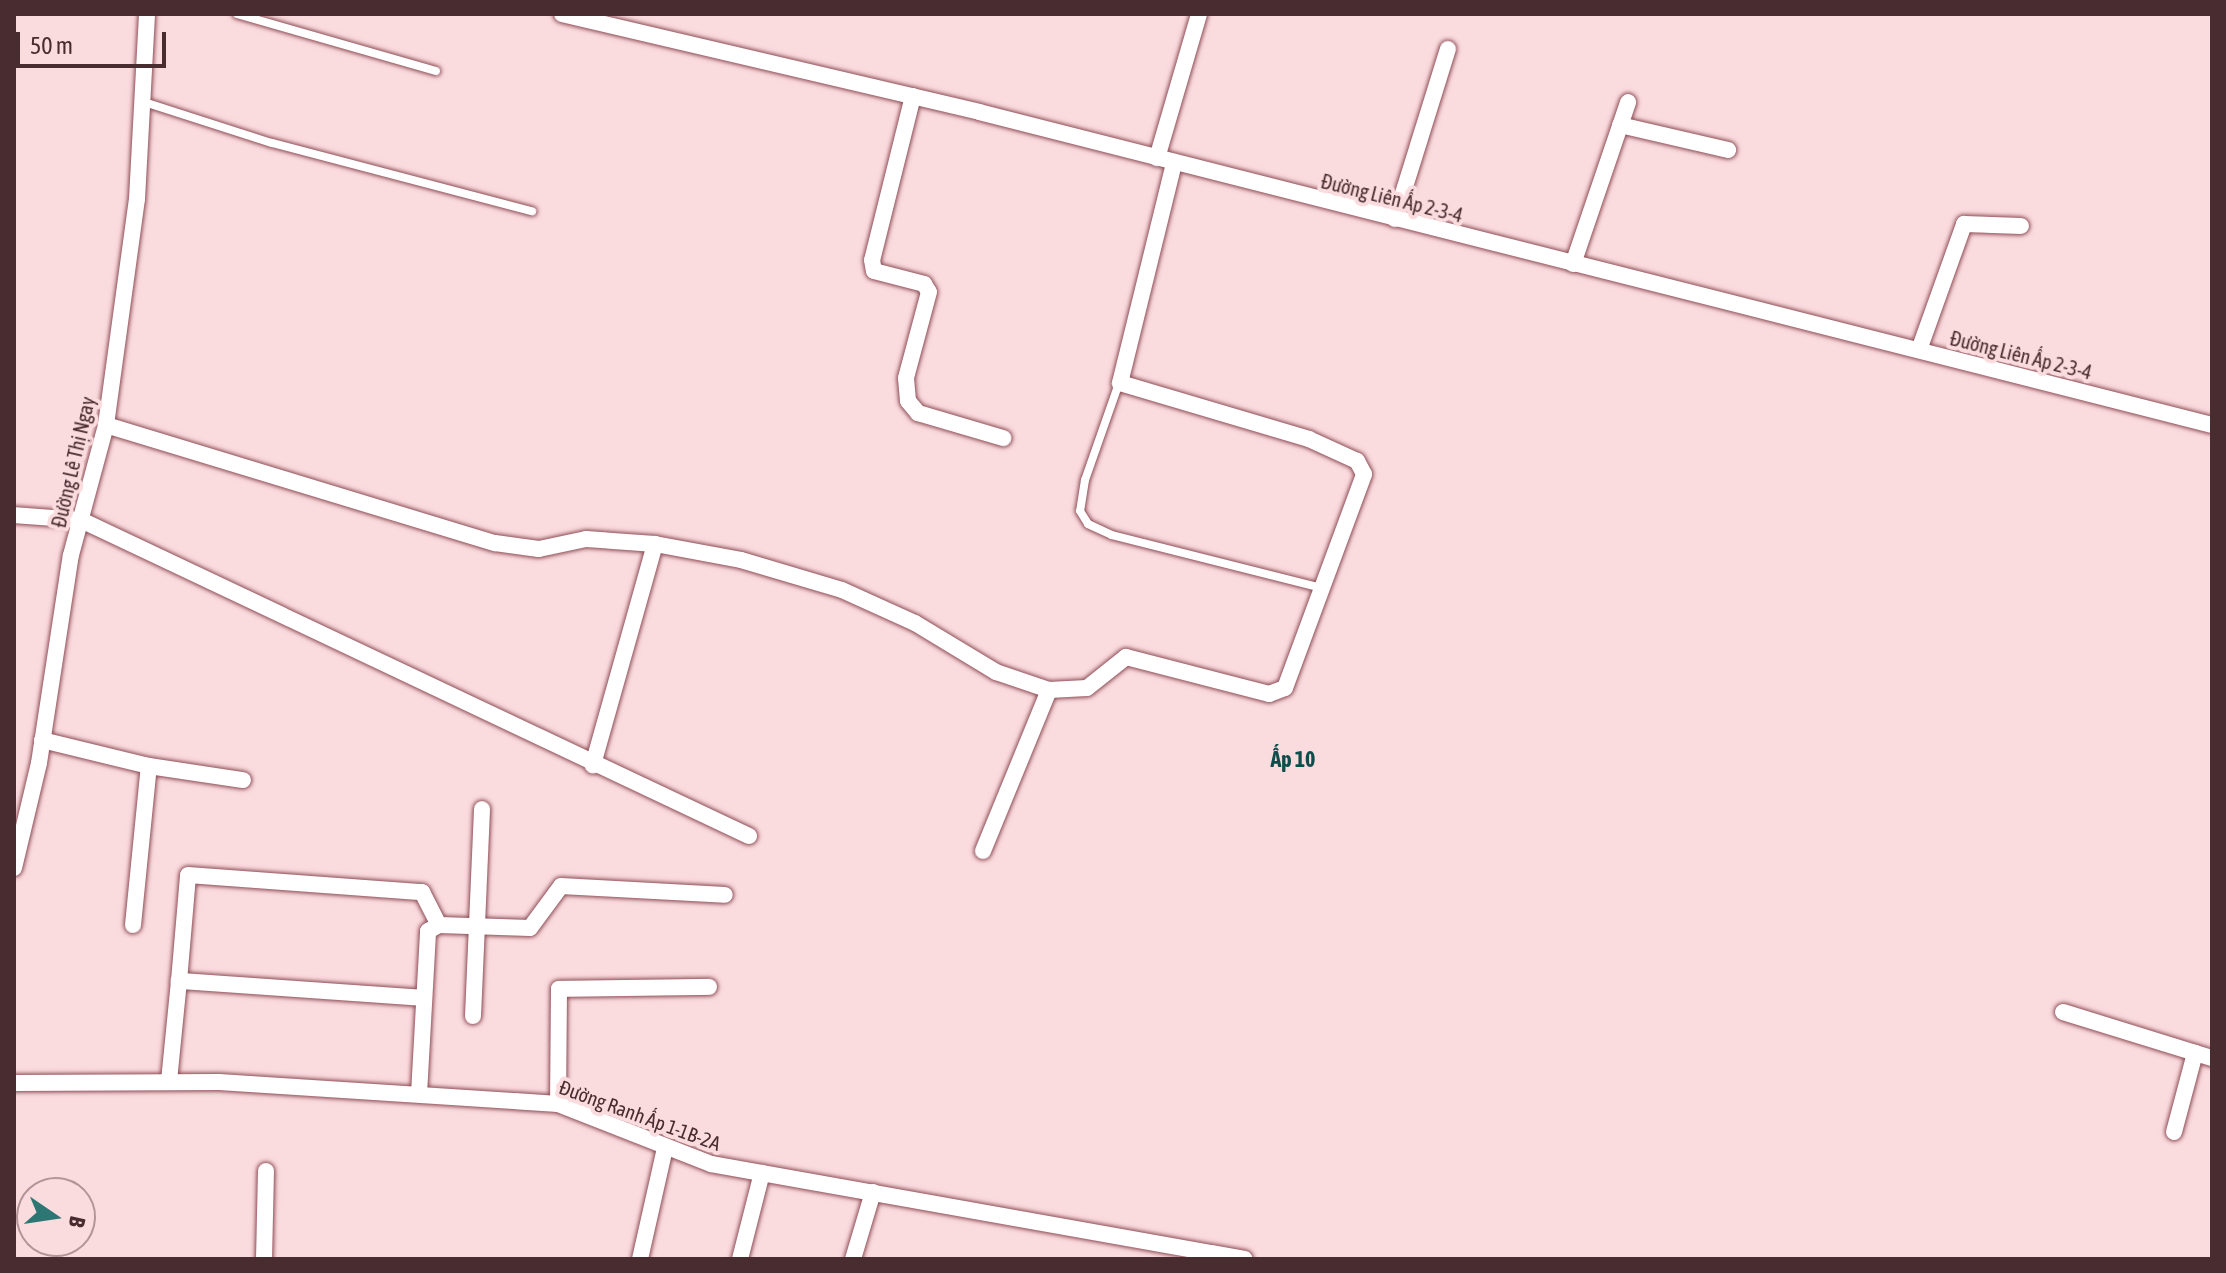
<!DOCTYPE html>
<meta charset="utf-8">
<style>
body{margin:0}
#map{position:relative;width:2226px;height:1273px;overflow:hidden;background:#fadbde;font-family:"Asap Condensed",sans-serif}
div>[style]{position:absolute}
.roads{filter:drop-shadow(0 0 2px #8e4d56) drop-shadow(0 0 2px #8e4d56)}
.lane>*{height:8px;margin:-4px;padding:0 4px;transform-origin:4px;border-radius:4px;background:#fff}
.street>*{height:16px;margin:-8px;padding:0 8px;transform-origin:8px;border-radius:8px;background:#fff}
span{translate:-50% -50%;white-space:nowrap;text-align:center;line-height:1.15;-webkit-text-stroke:8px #fadbde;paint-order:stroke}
.street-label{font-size:20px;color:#492c30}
.neighbourhood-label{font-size:22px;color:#0f4d4b;font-weight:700}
.frame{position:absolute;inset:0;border:16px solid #492c30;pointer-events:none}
.north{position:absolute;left:16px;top:1177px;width:80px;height:80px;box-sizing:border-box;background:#fadbde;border:2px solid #b39598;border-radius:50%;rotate:103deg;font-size:22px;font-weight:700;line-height:32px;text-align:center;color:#492c30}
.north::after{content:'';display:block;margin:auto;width:28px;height:36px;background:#2d7673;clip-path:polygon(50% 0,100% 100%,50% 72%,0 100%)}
.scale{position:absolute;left:16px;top:32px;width:150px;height:36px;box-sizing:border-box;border:4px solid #492c30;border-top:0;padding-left:10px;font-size:24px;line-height:28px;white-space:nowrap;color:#492c30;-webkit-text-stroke:6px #fadbde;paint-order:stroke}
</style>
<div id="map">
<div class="roads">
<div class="lane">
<div style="left:237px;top:14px;width:207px;rotate:16deg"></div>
<div style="left:144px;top:102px;width:134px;rotate:17.8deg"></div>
<div style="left:272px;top:143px;width:269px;rotate:14.7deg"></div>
<div style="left:1119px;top:383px;width:103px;rotate:109.3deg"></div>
<div style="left:1085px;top:480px;width:31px;rotate:99deg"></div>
<div style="left:1080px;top:511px;width:15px;rotate:58deg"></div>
<div style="left:1088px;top:524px;width:26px;rotate:25deg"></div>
<div style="left:1112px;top:535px;width:216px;rotate:14.2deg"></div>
</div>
<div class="street">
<div style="left:562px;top:14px;width:428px;rotate:13.2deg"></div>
<div style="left:979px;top:112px;width:1272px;rotate:14.24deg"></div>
<div style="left:913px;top:96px;width:169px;rotate:104deg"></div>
<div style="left:872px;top:260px;width:11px;rotate:80deg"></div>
<div style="left:874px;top:271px;width:52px;rotate:14.6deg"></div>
<div style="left:924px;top:284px;width:9px;rotate:58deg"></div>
<div style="left:929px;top:292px;width:89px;rotate:105deg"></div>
<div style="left:906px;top:378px;width:23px;rotate:85deg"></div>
<div style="left:908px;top:401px;width:16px;rotate:50deg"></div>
<div style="left:918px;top:413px;width:89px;rotate:16.4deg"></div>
<div style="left:1620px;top:125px;width:111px;rotate:13deg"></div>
<div style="left:1157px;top:158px;width:150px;rotate:-73.7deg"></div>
<div style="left:1395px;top:219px;width:178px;rotate:-72.7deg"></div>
<div style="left:1573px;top:264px;width:171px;rotate:-71.2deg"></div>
<div style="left:1919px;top:350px;width:134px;rotate:-70.3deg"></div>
<div style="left:1964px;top:224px;width:57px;rotate:2deg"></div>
<div style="left:106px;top:425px;width:407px;rotate:16.9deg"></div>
<div style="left:495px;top:543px;width:44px;rotate:7.8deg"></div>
<div style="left:539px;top:549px;width:48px;rotate:-12deg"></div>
<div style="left:586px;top:539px;width:69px;rotate:4.1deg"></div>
<div style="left:655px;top:544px;width:230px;rotate:105.7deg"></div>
<div style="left:14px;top:515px;width:67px;rotate:4.3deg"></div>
<div style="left:81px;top:520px;width:739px;rotate:25.32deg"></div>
<div style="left:655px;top:544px;width:87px;rotate:10.5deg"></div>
<div style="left:741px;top:560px;width:105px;rotate:16.5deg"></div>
<div style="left:842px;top:590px;width:80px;rotate:24.3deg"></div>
<div style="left:915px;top:623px;width:95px;rotate:31.2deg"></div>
<div style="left:996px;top:672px;width:56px;rotate:18.8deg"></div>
<div style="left:1049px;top:690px;width:38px;rotate:-3deg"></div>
<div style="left:1087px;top:688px;width:50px;rotate:-38.5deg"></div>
<div style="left:1126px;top:657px;width:148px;rotate:14.5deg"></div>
<div style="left:1269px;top:694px;width:17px;rotate:-21deg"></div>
<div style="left:1285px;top:688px;width:228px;rotate:-69.7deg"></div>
<div style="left:1364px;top:474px;width:15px;rotate:-118deg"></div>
<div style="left:1357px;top:461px;width:53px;rotate:-155.4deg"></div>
<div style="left:1309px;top:439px;width:197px;rotate:-163.5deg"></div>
<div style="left:1120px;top:383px;width:227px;rotate:-76.2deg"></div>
<div style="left:42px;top:740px;width:110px;rotate:13.7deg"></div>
<div style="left:149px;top:766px;width:95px;rotate:8.5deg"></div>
<div style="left:983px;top:851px;width:174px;rotate:-67.7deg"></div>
<div style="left:14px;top:868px;width:108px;rotate:-76.6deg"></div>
<div style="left:39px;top:763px;width:210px;rotate:-81.3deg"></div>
<div style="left:71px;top:555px;width:135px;rotate:-74.9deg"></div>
<div style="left:106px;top:425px;width:228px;rotate:-82.2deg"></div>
<div style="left:137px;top:199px;width:185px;rotate:-86.9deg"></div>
<div style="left:133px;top:925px;width:160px;rotate:-84.3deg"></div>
<div style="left:424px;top:998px;width:246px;rotate:-176deg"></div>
<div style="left:179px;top:981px;width:106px;rotate:-85.1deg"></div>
<div style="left:188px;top:875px;width:235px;rotate:4.2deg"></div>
<div style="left:422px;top:892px;width:37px;rotate:63deg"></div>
<div style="left:2063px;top:1012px;width:156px;rotate:17.2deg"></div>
<div style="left:473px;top:1016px;width:207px;rotate:-87.5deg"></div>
<div style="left:169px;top:1081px;width:100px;rotate:-84.3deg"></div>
<div style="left:14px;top:1083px;width:205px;rotate:-0.3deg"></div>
<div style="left:219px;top:1082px;width:340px;rotate:3.7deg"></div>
<div style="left:558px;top:1104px;width:164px;rotate:21.4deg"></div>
<div style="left:711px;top:1164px;width:542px;rotate:10.09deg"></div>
<div style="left:419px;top:1094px;width:163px;rotate:-86.8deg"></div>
<div style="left:428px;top:931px;width:13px;rotate:-29deg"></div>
<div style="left:439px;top:925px;width:91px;rotate:1.9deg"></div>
<div style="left:530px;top:928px;width:52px;rotate:-53.6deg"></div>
<div style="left:561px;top:886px;width:164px;rotate:3.1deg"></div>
<div style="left:558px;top:1104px;width:115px;rotate:-89.5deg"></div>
<div style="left:559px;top:989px;width:150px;rotate:-0.8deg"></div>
<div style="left:2174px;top:1132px;width:82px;rotate:-75.1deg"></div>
<div style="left:264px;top:1259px;width:88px;rotate:-88.7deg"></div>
<div style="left:640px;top:1259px;width:114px;rotate:-77.3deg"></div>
<div style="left:740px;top:1259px;width:89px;rotate:-75.7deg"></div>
<div style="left:853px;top:1259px;width:70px;rotate:-73.4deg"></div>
</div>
</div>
<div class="street-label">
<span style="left:1392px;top:198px;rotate:14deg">Đường Liên Ấp 2-3-4</span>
<span style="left:2021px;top:355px;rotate:14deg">Đường Liên Ấp 2-3-4</span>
<span style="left:73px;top:462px;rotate:-77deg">Đường Lê Thị Ngay</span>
<span style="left:640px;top:1115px;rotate:20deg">Đường Ranh Ấp 1-1B-2A</span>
</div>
<div class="neighbourhood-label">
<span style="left:1293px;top:760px">Ấp 10</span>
</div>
<div class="frame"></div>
<div class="north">B</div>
<div class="scale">50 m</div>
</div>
